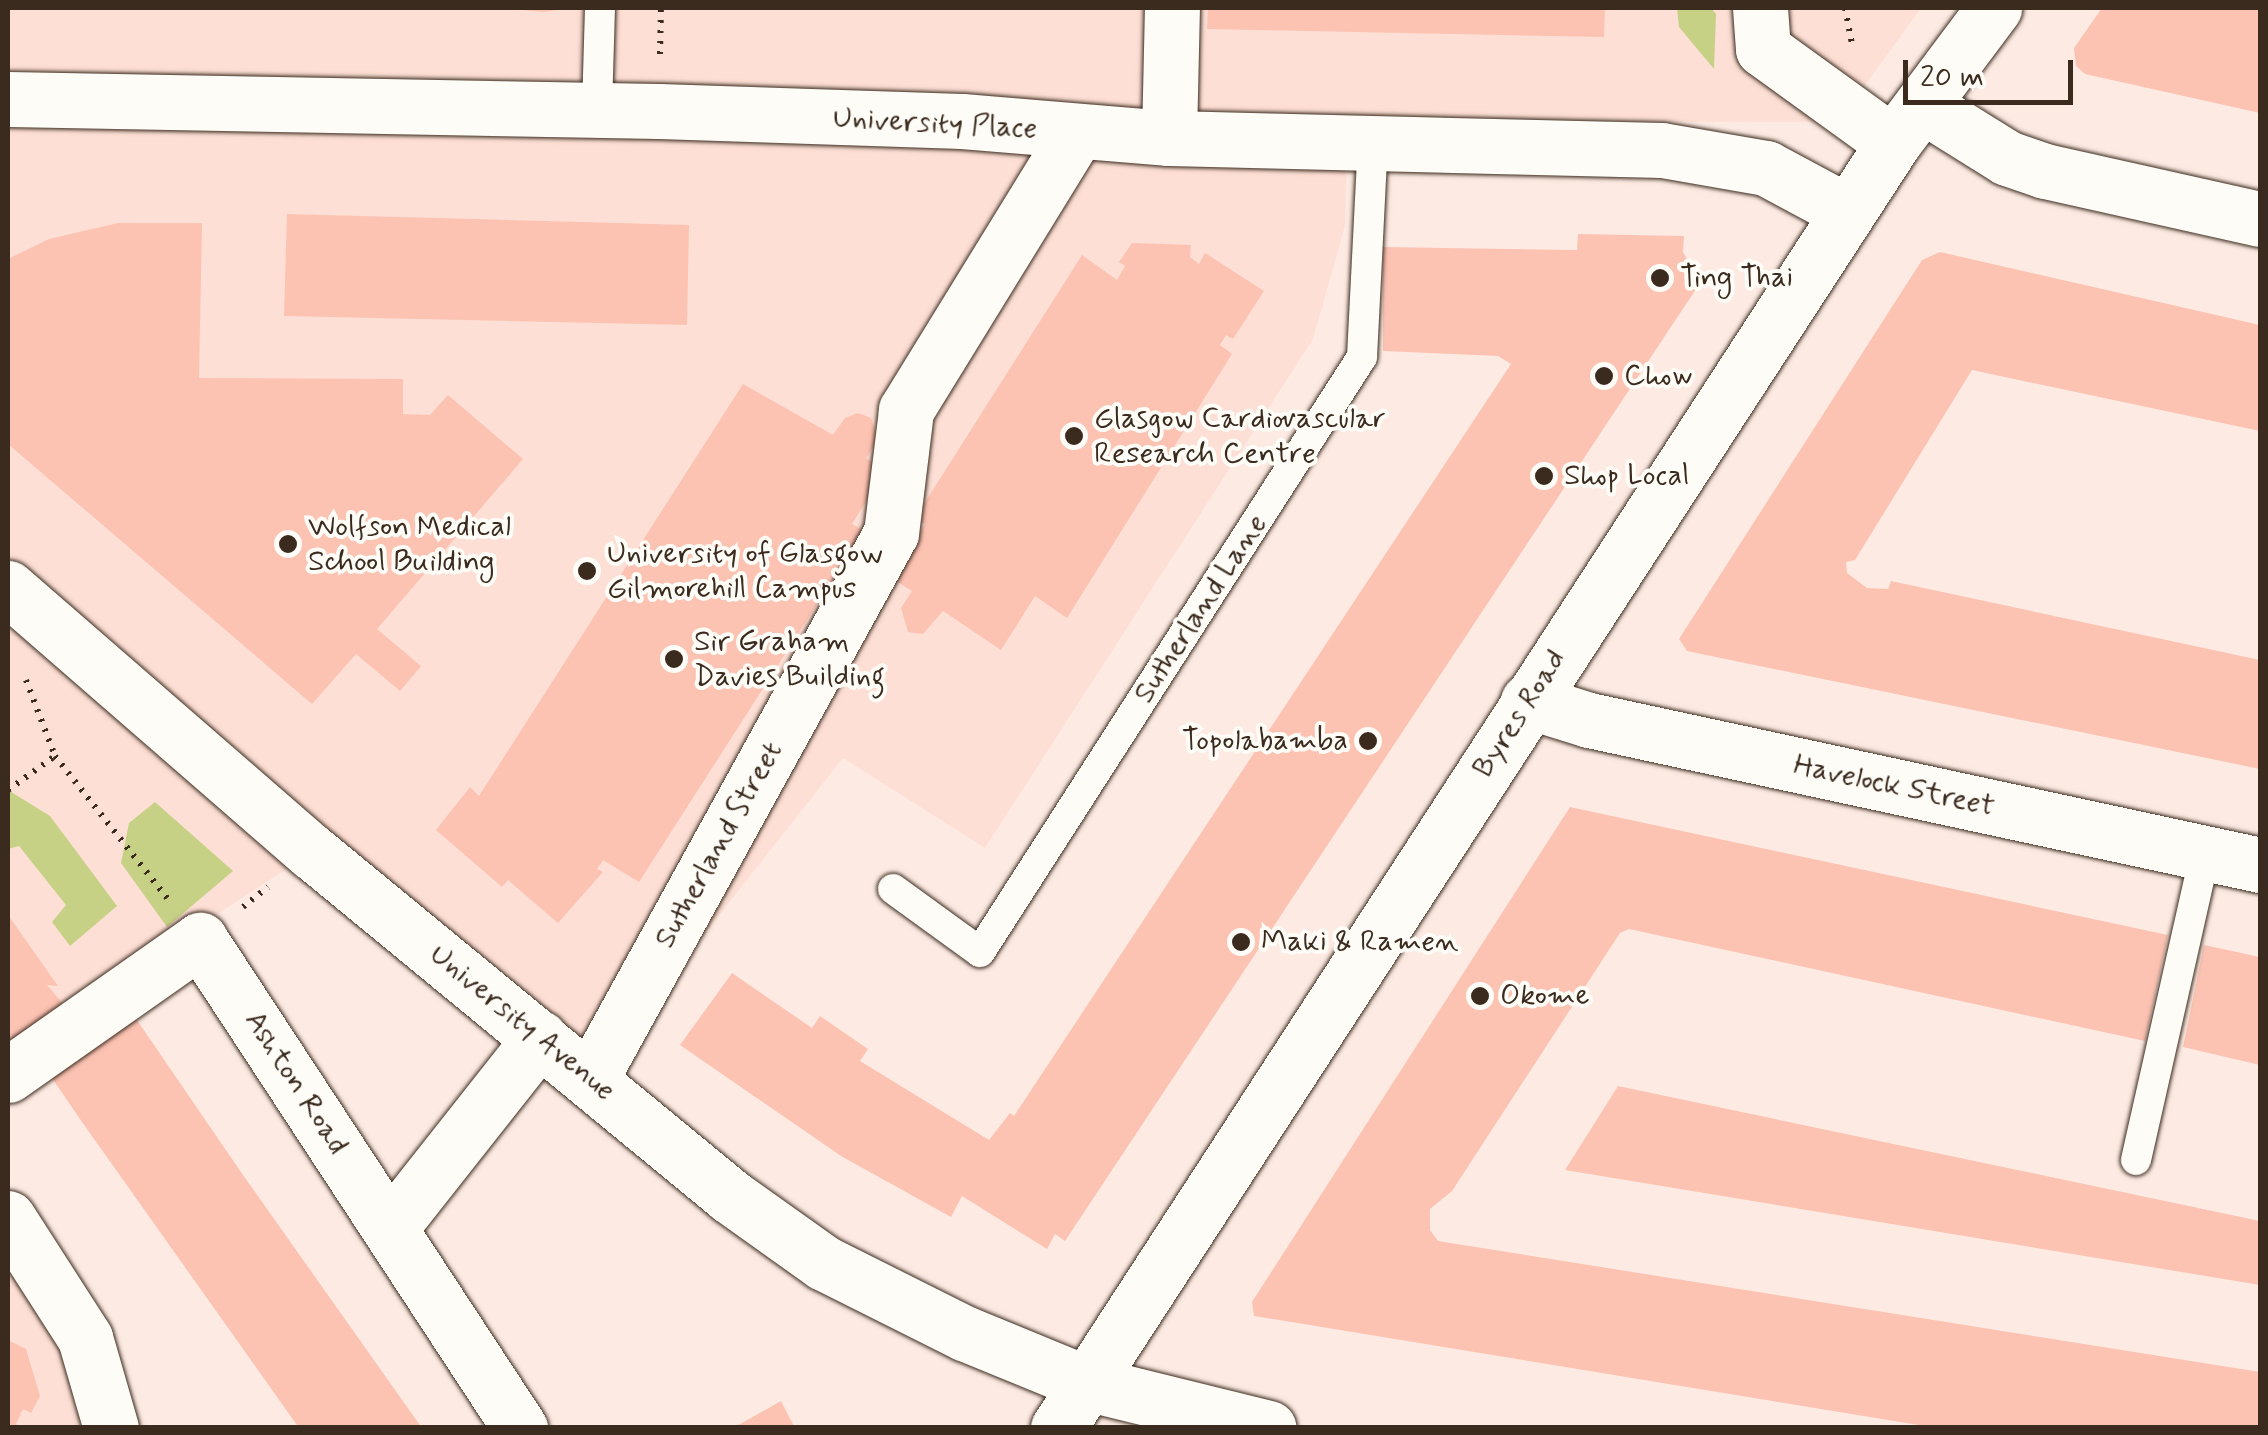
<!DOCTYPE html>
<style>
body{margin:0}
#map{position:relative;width:2268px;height:1435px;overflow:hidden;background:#fdebe3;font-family:Mynerve,sans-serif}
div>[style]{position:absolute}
.built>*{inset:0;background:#fddfd5}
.green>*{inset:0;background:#c6d185}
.building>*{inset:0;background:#fcc3b3}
.path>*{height:6px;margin-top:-3px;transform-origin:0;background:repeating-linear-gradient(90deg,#3b2a1e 0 2.5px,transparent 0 10.5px)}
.roads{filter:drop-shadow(0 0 2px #3b2a1e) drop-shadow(0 0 2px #3b2a1e)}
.lane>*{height:30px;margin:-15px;padding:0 15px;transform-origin:15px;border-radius:15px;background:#fdfcf7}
.street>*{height:55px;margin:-27.5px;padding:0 27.5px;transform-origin:27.5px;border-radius:27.5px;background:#fdfcf7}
.secondary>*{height:55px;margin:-27.5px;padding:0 27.5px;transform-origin:27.5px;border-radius:27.5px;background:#fdfcf7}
.dots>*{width:28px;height:28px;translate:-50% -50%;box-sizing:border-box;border:5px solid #fdfcf7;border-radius:50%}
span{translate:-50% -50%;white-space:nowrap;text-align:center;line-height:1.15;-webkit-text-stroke:8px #fdfcf7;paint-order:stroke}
.street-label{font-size:30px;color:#3b2a1e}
.poi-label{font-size:30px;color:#3b2a1e}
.left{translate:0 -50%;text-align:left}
.right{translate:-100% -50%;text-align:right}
.frame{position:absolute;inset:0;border:10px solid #3b2a1e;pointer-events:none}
.scale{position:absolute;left:1903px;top:60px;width:170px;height:45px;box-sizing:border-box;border:5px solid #3b2a1e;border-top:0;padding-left:12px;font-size:30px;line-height:35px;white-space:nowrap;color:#3b2a1e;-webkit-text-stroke:8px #fdfcf7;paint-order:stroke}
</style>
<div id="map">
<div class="built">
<div style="clip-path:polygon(8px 8px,1921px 8px,1847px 110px,1829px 122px,1347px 121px,1345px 226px,1313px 339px,985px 848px,843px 758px,591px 1078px,312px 852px,8px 1052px)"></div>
<div style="clip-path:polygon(8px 1256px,32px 1291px,94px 1427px,8px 1427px)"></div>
</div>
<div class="green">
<div style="clip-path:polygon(1677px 8px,1711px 8px,1716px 14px,1714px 69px,1679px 27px)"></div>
<div style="clip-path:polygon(8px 790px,50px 816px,117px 906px,70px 946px,52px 922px,66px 905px,19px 846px,8px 849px)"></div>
<div style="clip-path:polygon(155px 802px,233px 871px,167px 927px,121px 863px,129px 823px)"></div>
</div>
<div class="building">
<div style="clip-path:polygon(504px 8px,572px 8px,543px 12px)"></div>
<div style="clip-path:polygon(1208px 8px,1605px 8px,1604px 37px,1207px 29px)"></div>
<div style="clip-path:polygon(2102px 8px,2260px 9px,2260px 113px,2085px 74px,2076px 66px,2074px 48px)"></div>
<div style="clip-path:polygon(287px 214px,689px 225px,687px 325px,284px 316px)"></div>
<div style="clip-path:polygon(118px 223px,202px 223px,199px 378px,403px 379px,403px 414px,430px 415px,448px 395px,523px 459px,377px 629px,421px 666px,400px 691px,356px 654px,312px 704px,8px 444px,8px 259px,49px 239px)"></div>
<div style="clip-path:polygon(1578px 234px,1684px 236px,1683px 252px,1700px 283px,1065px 1241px,1055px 1234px,1047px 1249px,962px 1196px,951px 1217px,841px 1156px,680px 1045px,732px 973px,812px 1028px,820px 1016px,868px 1049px,860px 1061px,989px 1140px,1010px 1113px,1014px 1116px,1511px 364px,1498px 356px,1383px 351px,1383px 247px,1577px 250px)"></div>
<div style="clip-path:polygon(1132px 243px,1191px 245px,1190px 257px,1199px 264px,1205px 253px,1264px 291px,1233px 339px,1226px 335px,1220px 345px,1232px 354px,1067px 618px,1035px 596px,1001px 650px,943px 611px,923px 634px,908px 632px,901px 608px,912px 591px,891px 578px,925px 524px,915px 518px,1082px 255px,1117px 280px,1125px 266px,1119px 262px)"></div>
<div style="clip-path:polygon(1940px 252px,2260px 325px,2260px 431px,1972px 370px,1855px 560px,1846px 562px,1847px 573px,1867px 588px,1888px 589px,1891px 581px,2260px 660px,2260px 769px,1687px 651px,1679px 639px,1922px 260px)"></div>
<div style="clip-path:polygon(743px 384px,833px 435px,845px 418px,858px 413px,871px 418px,878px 439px,866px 458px,885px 471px,852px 524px,864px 531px,639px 882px,603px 860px,597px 869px,603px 872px,558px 923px,508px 880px,502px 887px,436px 830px,470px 787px,479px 796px)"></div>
<div style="clip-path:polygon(1570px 807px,2168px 935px,2145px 1041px,1629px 929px,1620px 933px,1452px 1191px,1430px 1209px,1430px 1230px,1438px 1241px,2260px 1372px,2260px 1428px,1937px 1428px,1254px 1316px,1252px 1302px)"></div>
<div style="clip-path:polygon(8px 915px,58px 986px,47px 985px,68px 1010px,8px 1044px)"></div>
<div style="clip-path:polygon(2204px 945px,2260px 957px,2260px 1065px,2183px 1047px)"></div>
<div style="clip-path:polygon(128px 1007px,243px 1175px,422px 1428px,299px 1428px,82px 1122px,43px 1065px)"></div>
<div style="clip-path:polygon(1618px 1086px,2260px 1221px,2260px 1285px,1565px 1170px)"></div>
<div style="clip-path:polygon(8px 1340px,26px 1349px,40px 1396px,31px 1413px,23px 1409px,16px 1424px,22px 1428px,8px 1428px)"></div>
<div style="clip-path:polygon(781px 1401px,795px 1428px,733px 1428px)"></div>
</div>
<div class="path">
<div style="left:1845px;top:8px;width:38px;rotate:79deg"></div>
<div style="left:660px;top:54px;width:46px;rotate:-88.8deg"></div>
<div style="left:26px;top:680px;width:81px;rotate:69.1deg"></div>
<div style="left:55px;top:756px;width:181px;rotate:51.7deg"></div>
<div style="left:8px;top:790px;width:58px;rotate:-35.9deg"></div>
<div style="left:243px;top:907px;width:32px;rotate:-39deg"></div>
</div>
<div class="roads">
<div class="lane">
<div style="left:597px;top:109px;width:101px;rotate:-88.3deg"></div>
<div style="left:893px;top:889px;width:107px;rotate:35.9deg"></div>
<div style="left:980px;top:952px;width:707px;rotate:-57.3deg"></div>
<div style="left:1362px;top:357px;width:216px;rotate:-87.1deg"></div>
<div style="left:2136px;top:1160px;width:315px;rotate:-77.3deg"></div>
</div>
<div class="street">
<div style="left:1760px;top:8px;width:41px;rotate:85.8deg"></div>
<div style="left:1763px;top:49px;width:160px;rotate:35.9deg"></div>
<div style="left:8px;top:99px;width:651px;rotate:1.06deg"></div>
<div style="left:659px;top:111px;width:303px;rotate:1.9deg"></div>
<div style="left:962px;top:121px;width:208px;rotate:4.7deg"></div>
<div style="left:1169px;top:138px;width:493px;rotate:1.4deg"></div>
<div style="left:1662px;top:150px;width:106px;rotate:9.8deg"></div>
<div style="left:1766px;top:168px;width:93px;rotate:28.2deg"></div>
<div style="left:1922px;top:105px;width:100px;rotate:31.9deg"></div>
<div style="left:2007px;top:158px;width:40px;rotate:18.9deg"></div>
<div style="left:2045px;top:171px;width:220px;rotate:12.6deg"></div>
<div style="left:1169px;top:138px;width:130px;rotate:-88.7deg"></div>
<div style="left:1528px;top:701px;width:64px;rotate:17.3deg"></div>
<div style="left:1589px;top:720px;width:686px;rotate:12.19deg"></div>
<div style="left:8px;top:1075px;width:235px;rotate:-35.1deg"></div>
<div style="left:200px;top:940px;width:584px;rotate:56.75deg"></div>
<div style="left:591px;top:1078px;width:622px;rotate:-61.17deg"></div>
<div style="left:891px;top:533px;width:124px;rotate:-83deg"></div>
<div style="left:906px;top:410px;width:324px;rotate:-58.4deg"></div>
<div style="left:8px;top:1218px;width:143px;rotate:57.3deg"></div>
<div style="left:85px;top:1338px;width:94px;rotate:73.9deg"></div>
<div style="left:390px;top:1228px;width:242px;rotate:-51.7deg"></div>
</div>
<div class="secondary">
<div style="left:8px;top:588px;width:403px;rotate:41deg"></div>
<div style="left:312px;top:852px;width:541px;rotate:39.45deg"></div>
<div style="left:730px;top:1196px;width:115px;rotate:35.5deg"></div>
<div style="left:824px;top:1263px;width:157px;rotate:26.6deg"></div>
<div style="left:964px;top:1333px;width:132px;rotate:22.3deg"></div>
<div style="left:1086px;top:1383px;width:188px;rotate:13.8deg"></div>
<div style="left:1058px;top:1428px;width:1532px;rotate:-56.98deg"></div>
<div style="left:1893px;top:143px;width:169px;rotate:-53.2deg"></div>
</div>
</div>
<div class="dots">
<div style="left:1660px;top:278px;background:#3b2a1e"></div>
<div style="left:1604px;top:376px;background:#3b2a1e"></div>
<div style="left:1074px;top:436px;background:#3b2a1e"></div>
<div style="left:1544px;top:476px;background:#3b2a1e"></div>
<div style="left:288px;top:544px;background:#3b2a1e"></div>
<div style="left:587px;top:571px;background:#3b2a1e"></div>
<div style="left:674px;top:659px;background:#3b2a1e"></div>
<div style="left:1368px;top:741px;background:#3b2a1e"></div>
<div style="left:1241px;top:942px;background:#3b2a1e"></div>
<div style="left:1480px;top:996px;background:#3b2a1e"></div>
</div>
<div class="street-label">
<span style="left:935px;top:124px;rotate:3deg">University Place</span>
<span style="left:1201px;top:609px;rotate:-57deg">Sutherland Lane</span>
<span style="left:1520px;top:714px;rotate:-57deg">Byres Road</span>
<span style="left:1894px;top:786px;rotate:12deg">Havelock Street</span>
<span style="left:719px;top:845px;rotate:-61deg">Sutherland Street</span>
<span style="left:522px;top:1023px;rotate:39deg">University Avenue</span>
<span style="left:296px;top:1083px;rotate:57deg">Ashton Road</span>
</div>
<div class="poi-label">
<span class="left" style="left:1680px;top:278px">Ting Thai</span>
<span class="left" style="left:1624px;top:376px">Chow</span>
<span class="left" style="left:1094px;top:436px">Glasgow Cardiovascular<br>Research Centre</span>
<span class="left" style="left:1564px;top:476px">Shop Local</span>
<span class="left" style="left:308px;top:544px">Wolfson Medical<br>School Building</span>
<span class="left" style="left:607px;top:571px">University of Glasgow<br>Gilmorehill Campus</span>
<span class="left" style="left:694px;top:659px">Sir Graham<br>Davies Building</span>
<span class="right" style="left:1348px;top:741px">Topolabamba</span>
<span class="left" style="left:1261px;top:942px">Maki &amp; Ramen</span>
<span class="left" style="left:1500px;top:996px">Okome</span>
</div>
<div class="frame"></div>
<div class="scale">20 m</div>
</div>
